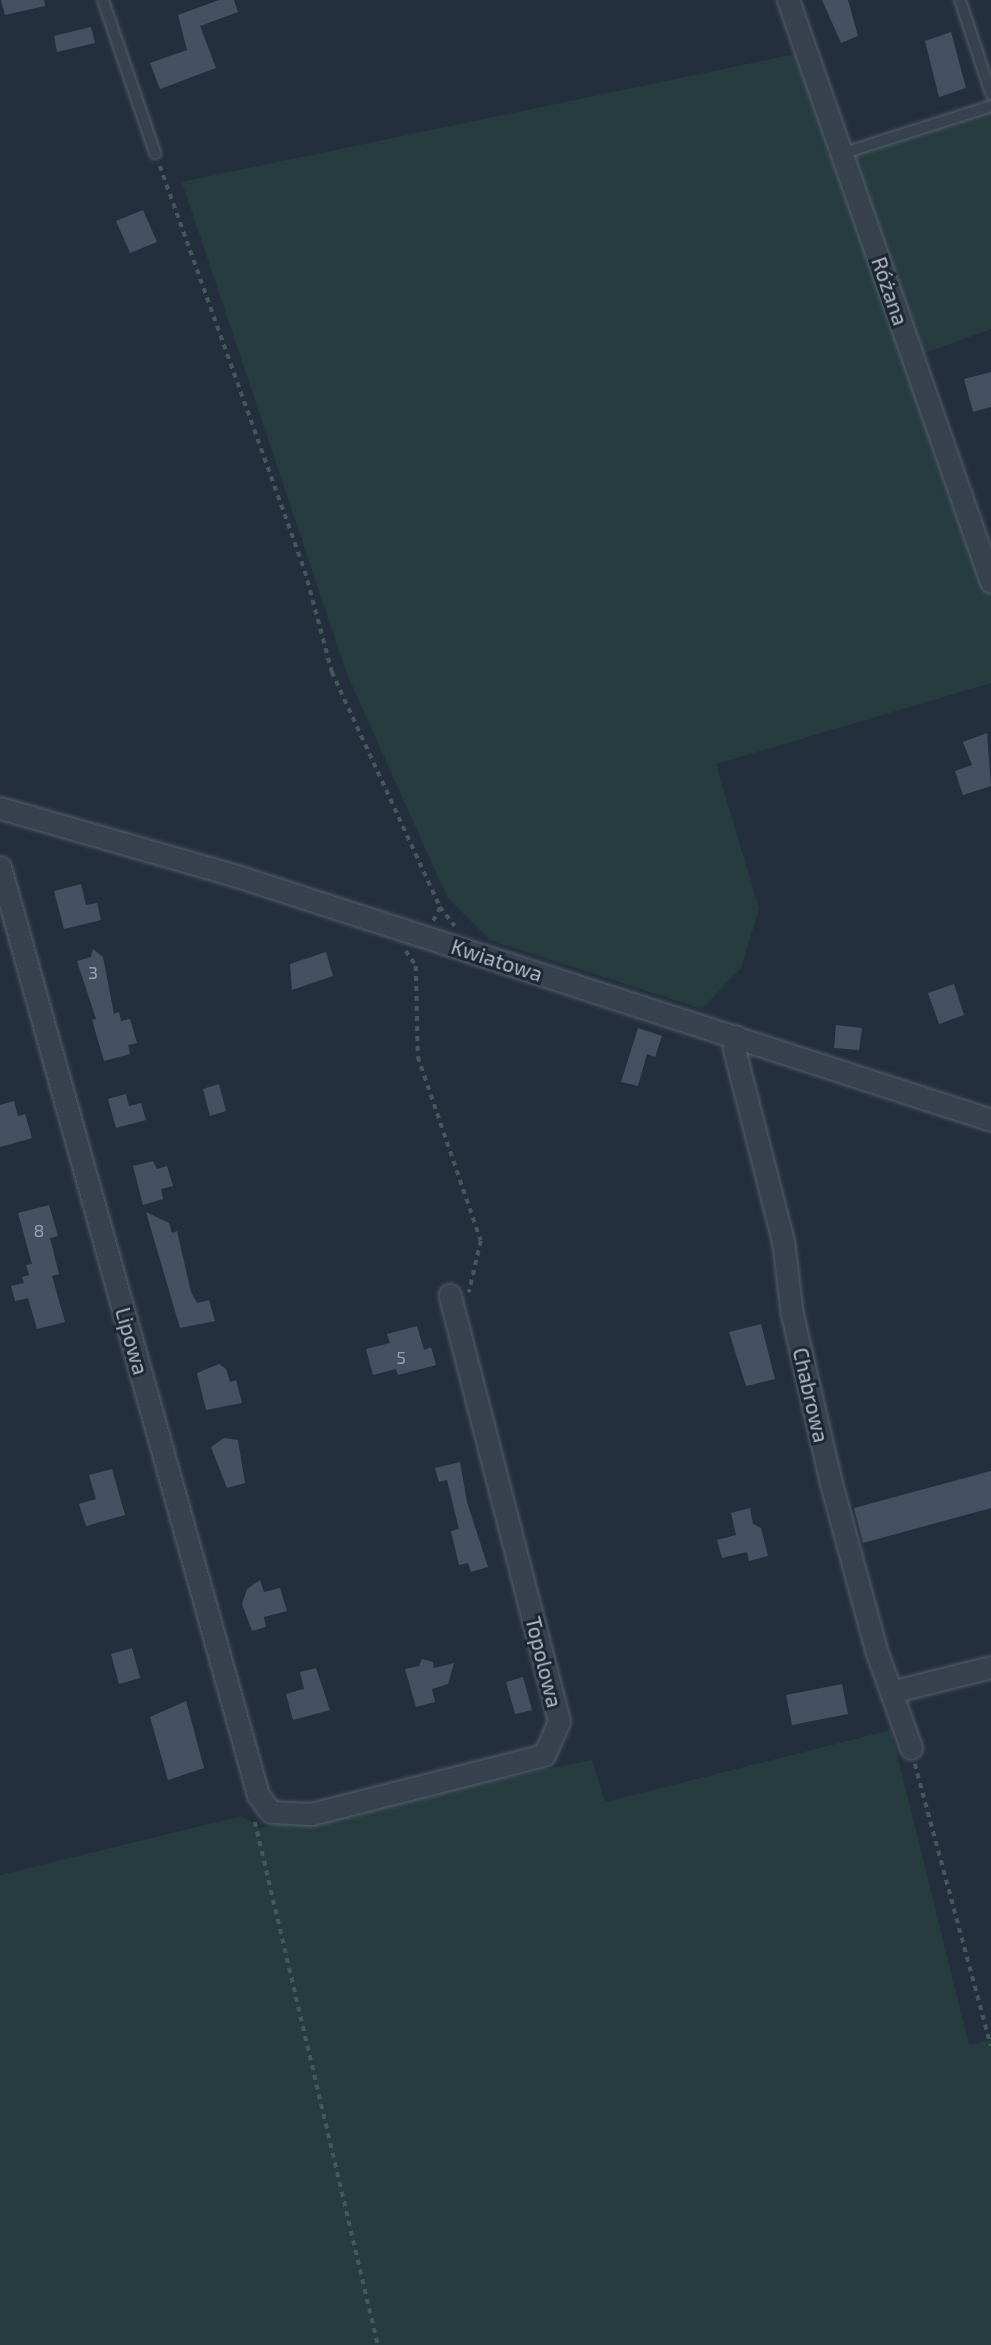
<!DOCTYPE html>
<meta charset="utf-8">
<style>
body{margin:0}
#map{position:relative;width:991px;height:2345px;overflow:hidden;background:#242f3e;font-family:"Exo 2",sans-serif}
div>[style]{position:absolute}
.green>*{inset:0;background:#263c3f}
.building>*{inset:0;background:#455162}
.path>*{height:3.5px;margin-top:-1.75px;transform-origin:0;background:repeating-linear-gradient(90deg,#44595c 0 5px,transparent 0 10px)}
.roads{filter:drop-shadow(0 0 2px #565f6c) drop-shadow(0 0 2px #565f6c)}
.service>*{height:10px;margin:-5px;padding:0 5px;transform-origin:5px;border-radius:5px;background:#38414e}
.minor>*{height:21px;margin:-10.5px;padding:0 10.5px;transform-origin:10.5px;border-radius:10.5px;background:#38414e}
span{translate:-50% -50%;white-space:nowrap;text-align:center;line-height:1.15;-webkit-text-stroke:6px #1d2633;paint-order:stroke}
.number-label{font-size:18px;color:#98a1af}
.number-label span{-webkit-text-stroke-width:0}
.street-label{font-size:21px;color:#b4bcc9}
</style>
<div id="map">
<div class="green">
<div style="clip-path:polygon(800px 53px,991px 597px,991px 683px,716px 764px,759px 909px,741px 968px,702px 1009px,490px 940px,447px 897px,347px 674px,182px 182px)"></div>
<div style="clip-path:polygon(991px 111px,991px 329px,922px 354px,853px 155px)"></div>
<div style="clip-path:polygon(891px 1730px,969px 2045px,991px 2040px,991px 2345px,0 2345px,0 1875px,242px 1816px,260px 1828px,592px 1760px,605px 1802px)"></div>
</div>
<div class="building">
<div style="clip-path:polygon(1px 0,44px 0,45px 6px,5px 15px)"></div>
<div style="clip-path:polygon(219px 0,234px 0,238px 12px,200px 26px,216px 68px,160px 89px,150px 63px,187px 50px,178px 15px)"></div>
<div style="clip-path:polygon(822px 0,848px 0,858px 36px,841px 43px)"></div>
<div style="clip-path:polygon(91px 27px,95px 43px,57px 52px,54px 36px)"></div>
<div style="clip-path:polygon(951px 32px,966px 88px,939px 97px,925px 41px)"></div>
<div style="clip-path:polygon(143px 210px,157px 242px,130px 253px,116px 221px)"></div>
<div style="clip-path:polygon(991px 372px,991px 407px,973px 412px,964px 379px)"></div>
<div style="clip-path:polygon(987px 733px,991px 786px,963px 795px,955px 771px,972px 765px,963px 742px)"></div>
<div style="clip-path:polygon(81px 884px,86px 905px,97px 903px,101px 920px,64px 929px,54px 891px)"></div>
<div style="clip-path:polygon(93px 949px,103px 957px,114px 1014px,119px 1012px,121px 1021px,130px 1019px,137px 1043px,128px 1045px,130px 1054px,104px 1061px,92px 1020px,96px 1019px,77px 961px,91px 957px)"></div>
<div style="clip-path:polygon(326px 952px,333px 976px,292px 990px,290px 964px)"></div>
<div style="clip-path:polygon(954px 984px,964px 1015px,939px 1024px,928px 993px)"></div>
<div style="clip-path:polygon(836px 1025px,862px 1028px,859px 1050px,834px 1048px)"></div>
<div style="clip-path:polygon(638px 1028px,662px 1036px,655px 1057px,647px 1054px,638px 1086px,621px 1082px)"></div>
<div style="clip-path:polygon(219px 1084px,226px 1111px,210px 1116px,203px 1089px)"></div>
<div style="clip-path:polygon(126px 1094px,129px 1106px,141px 1103px,146px 1120px,116px 1128px,108px 1099px)"></div>
<div style="clip-path:polygon(14px 1101px,18px 1116px,25px 1114px,32px 1138px,0 1147px,0 1105px)"></div>
<div style="clip-path:polygon(153px 1161px,157px 1169px,167px 1166px,173px 1186px,161px 1189px,163px 1199px,143px 1205px,133px 1166px)"></div>
<div style="clip-path:polygon(49px 1205px,58px 1236px,50px 1238px,59px 1274px,52px 1276px,65px 1322px,37px 1329px,28px 1298px,15px 1301px,11px 1286px,24px 1283px,22px 1277px,29px 1275px,26px 1265px,32px 1264px,18px 1213px)"></div>
<div style="clip-path:polygon(146px 1212px,169px 1223px,172px 1233px,177px 1231px,191px 1292px,197px 1303px,209px 1300px,215px 1321px,180px 1328px)"></div>
<div style="clip-path:polygon(761px 1324px,775px 1379px,746px 1386px,729px 1332px)"></div>
<div style="clip-path:polygon(417px 1326px,424px 1350px,431px 1347px,436px 1365px,398px 1375px,396px 1369px,373px 1375px,366px 1349px,390px 1343px,387px 1334px)"></div>
<div style="clip-path:polygon(219px 1364px,226px 1369px,230px 1382px,236px 1380px,242px 1403px,206px 1410px,197px 1373px)"></div>
<div style="clip-path:polygon(224px 1438px,238px 1440px,245px 1483px,227px 1488px,211px 1447px)"></div>
<div style="clip-path:polygon(460px 1462px,467px 1502px,488px 1567px,471px 1572px,468px 1563px,459px 1565px,451px 1531px,459px 1529px,447px 1480px,439px 1482px,435px 1468px)"></div>
<div style="clip-path:polygon(112px 1469px,125px 1515px,86px 1526px,79px 1504px,96px 1499px,89px 1475px)"></div>
<div style="clip-path:polygon(991px 1471px,991px 1508px,863px 1543px,854px 1508px)"></div>
<div style="clip-path:polygon(750px 1508px,753px 1524px,761px 1528px,768px 1556px,749px 1561px,747px 1552px,722px 1558px,717px 1540px,736px 1535px,731px 1513px)"></div>
<div style="clip-path:polygon(260px 1580px,264px 1592px,280px 1588px,287px 1611px,264px 1617px,266px 1627px,252px 1631px,242px 1604px,247px 1589px)"></div>
<div style="clip-path:polygon(132px 1648px,140px 1678px,119px 1684px,111px 1654px)"></div>
<div style="clip-path:polygon(422px 1659px,433px 1662px,434px 1668px,454px 1663px,448px 1684px,432px 1689px,435px 1702px,416px 1707px,405px 1669px,419px 1666px)"></div>
<div style="clip-path:polygon(316px 1668px,330px 1710px,293px 1720px,286px 1694px,304px 1689px,300px 1672px)"></div>
<div style="clip-path:polygon(523px 1677px,532px 1710px,515px 1714px,506px 1682px)"></div>
<div style="clip-path:polygon(842px 1684px,848px 1714px,792px 1725px,786px 1695px)"></div>
<div style="clip-path:polygon(186px 1701px,204px 1768px,168px 1780px,150px 1717px)"></div>
</div>
<div class="path">
<div style="left:160px;top:166px;width:430px;rotate:70.3deg"></div>
<div style="left:305px;top:571px;width:105px;rotate:75deg"></div>
<div style="left:332px;top:672px;width:259px;rotate:65.3deg"></div>
<div style="left:440px;top:907px;width:24px;rotate:52deg"></div>
<div style="left:433px;top:921px;width:16px;rotate:-63deg"></div>
<div style="left:406px;top:951px;width:18px;rotate:56deg"></div>
<div style="left:416px;top:966px;width:91px;rotate:88.7deg"></div>
<div style="left:418px;top:1057px;width:194px;rotate:71.1deg"></div>
<div style="left:481px;top:1241px;width:53px;rotate:103deg"></div>
<div style="left:915px;top:1764px;width:292px;rotate:74.9deg"></div>
<div style="left:255px;top:1822px;width:537px;rotate:76.77deg"></div>
</div>
<div class="roads">
<div class="service">
<div style="left:103px;top:0;width:162px;rotate:71.2deg"></div>
<div style="left:960px;top:0;width:99px;rotate:71.7deg"></div>
<div style="left:844px;top:153px;width:154px;rotate:-17.7deg"></div>
</div>
<div class="minor">
<div style="left:788px;top:0;width:616px;rotate:70.77deg"></div>
<div style="left:0;top:808px;width:247px;rotate:16deg"></div>
<div style="left:237px;top:876px;width:792px;rotate:17.93deg"></div>
<div style="left:0;top:867px;width:963px;rotate:74.46deg"></div>
<div style="left:258px;top:1795px;width:21px;rotate:53deg"></div>
<div style="left:271px;top:1812px;width:40px;rotate:2.9deg"></div>
<div style="left:311px;top:1814px;width:240px;rotate:-14.2deg"></div>
<div style="left:544px;top:1755px;width:37px;rotate:-66deg"></div>
<div style="left:559px;top:1721px;width:440px;rotate:-104.4deg"></div>
<div style="left:735px;top:1036px;width:13px;rotate:94deg"></div>
<div style="left:734px;top:1049px;width:198px;rotate:75.7deg"></div>
<div style="left:783px;top:1241px;width:74px;rotate:83deg"></div>
<div style="left:792px;top:1314px;width:173px;rotate:77deg"></div>
<div style="left:831px;top:1483px;width:173px;rotate:74.9deg"></div>
<div style="left:876px;top:1650px;width:104px;rotate:70.3deg"></div>
<div style="left:891px;top:1692px;width:103px;rotate:-14deg"></div>
</div>
</div>
<div class="number-label">
<span style="left:93px;top:972px">3</span>
<span style="left:39px;top:1230px">8</span>
<span style="left:401px;top:1357px">5</span>
</div>
<div class="street-label">
<span style="left:890px;top:291px;rotate:71deg">Różana</span>
<span style="left:497px;top:960px;rotate:18deg">Kwiatowa</span>
<span style="left:132px;top:1341px;rotate:74deg">Lipowa</span>
<span style="left:811px;top:1395px;rotate:77deg">Chabrowa</span>
<span style="left:544px;top:1662px;rotate:76deg">Topolowa</span>
</div>
</div>
